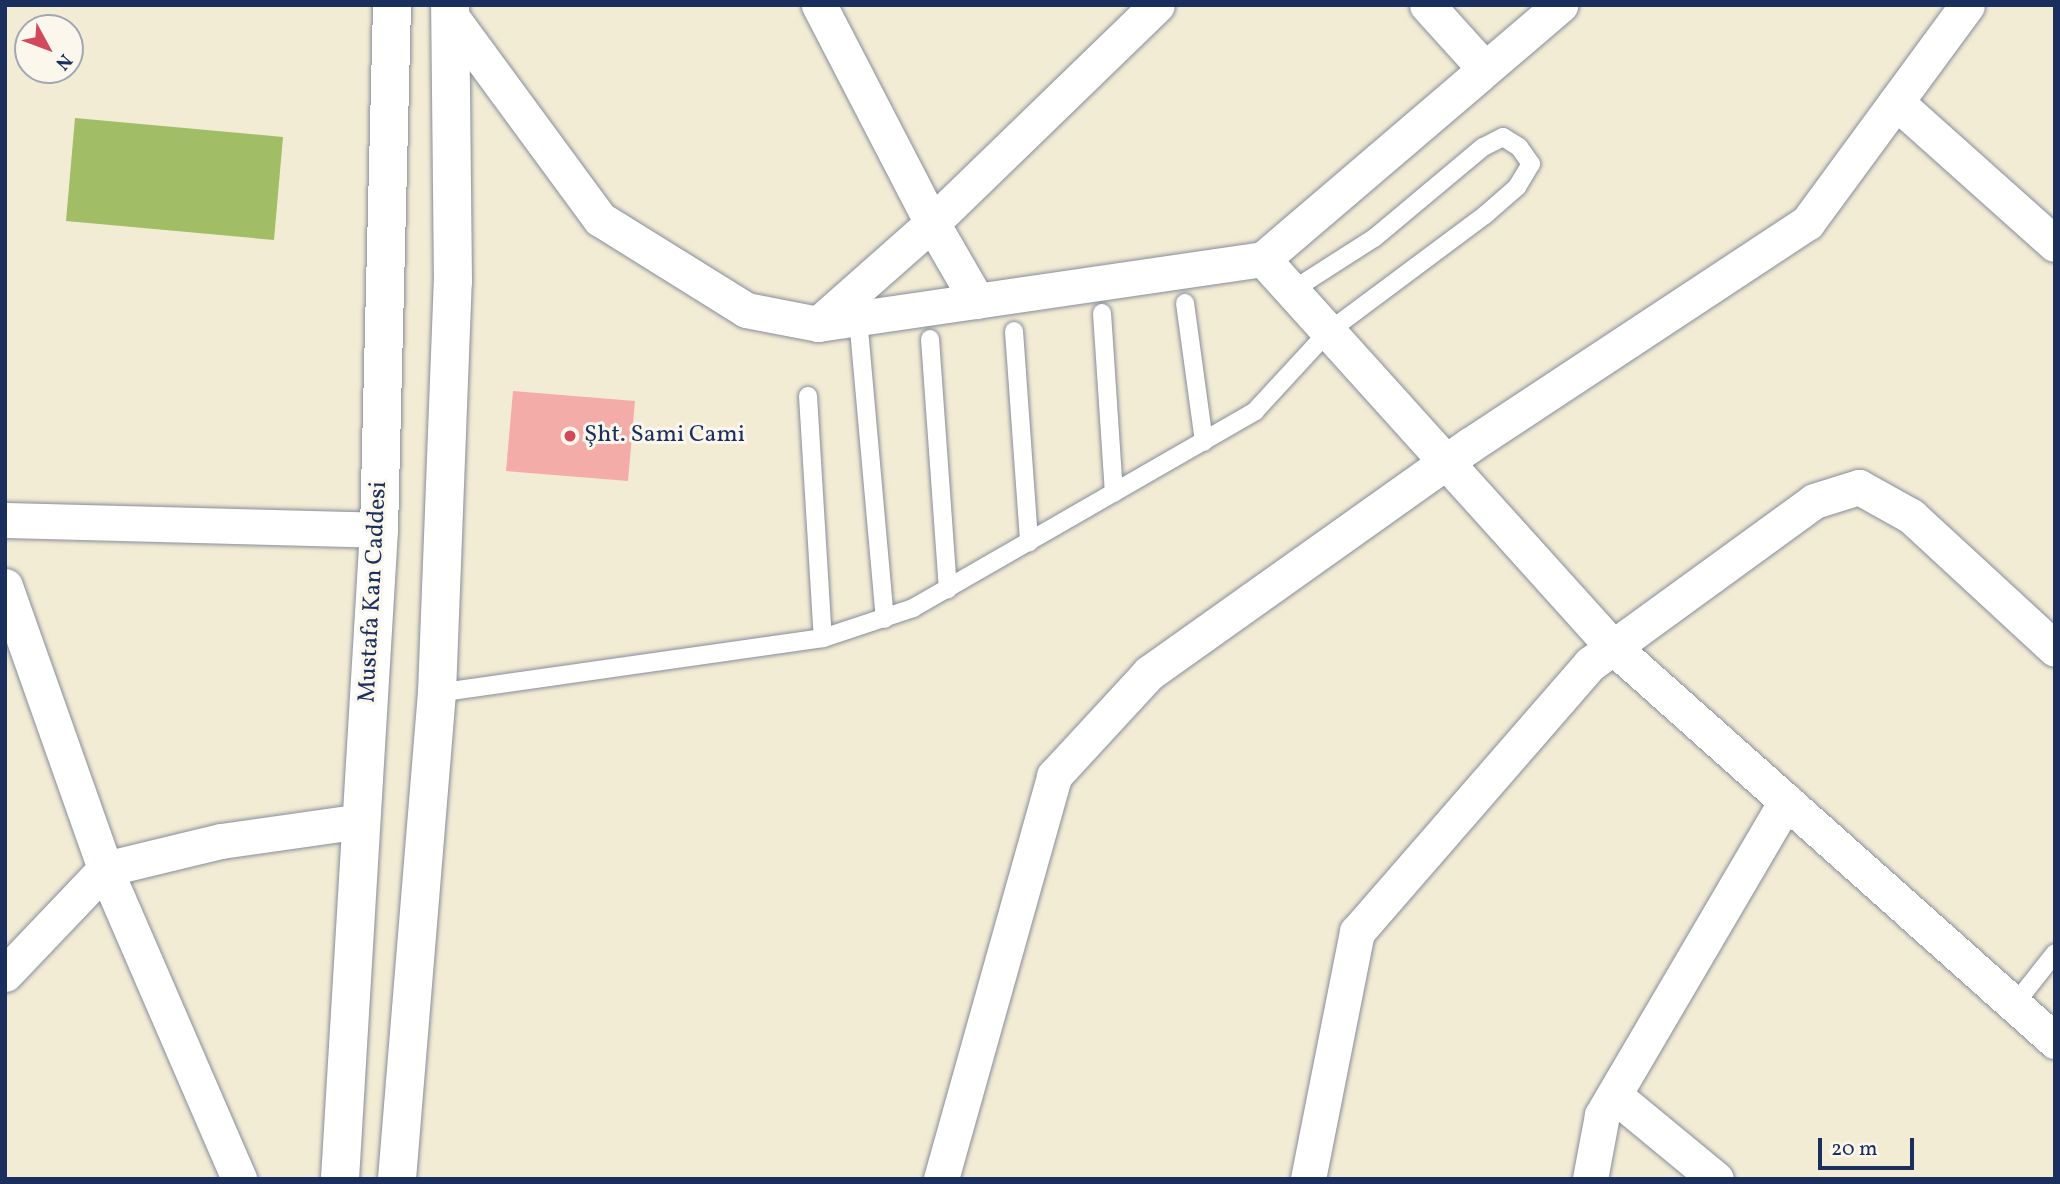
<!DOCTYPE html>
<meta charset="utf-8">
<style>
body{margin:0}
#map{position:relative;width:2060px;height:1184px;overflow:hidden;background:#f3ecd5;font-family:Vollkorn,serif}
div>[style]{position:absolute}
.green>*{inset:0;background:#a1be66}
.building>*{inset:0;background:#f4aca8}
.roads{filter:drop-shadow(0 0 2px #878e9a) drop-shadow(0 0 2px #878e9a)}
.lane>*{height:18px;margin:-9px;padding:0 9px;transform-origin:9px;border-radius:9px;background:#fff}
.street>*{height:35px;margin:-17.5px;padding:0 17.5px;transform-origin:17.5px;border-radius:17.5px;background:#fff}
.secondary>*{height:38px;margin:-19px;padding:0 19px;transform-origin:19px;border-radius:19px;background:#fff}
.dots>*{width:19px;height:19px;translate:-50% -50%;box-sizing:border-box;border:4px solid #fbf7ec;border-radius:50%}
span{translate:-50% -50%;white-space:nowrap;text-align:center;line-height:1.15;-webkit-text-stroke:6px #fbf7ec;paint-order:stroke}
.poi-label{font-size:24px;color:#1b2f5e}
.left{translate:0 -50%;text-align:left}
.street-label{font-size:24px;color:#1b2f5e}
.frame{position:absolute;inset:0;border:7px solid #1b2f5e;pointer-events:none}
.north{position:absolute;left:14px;top:14px;width:70px;height:70px;box-sizing:border-box;background:#fbf7ec;border:2px solid #a1a7b3;border-radius:50%;rotate:131deg;font-size:19px;font-weight:700;line-height:28px;text-align:center;color:#1b2f5e}
.north::after{content:'';display:block;margin:auto;width:24px;height:32px;background:#d1495b;clip-path:polygon(50% 0,100% 100%,50% 72%,0 100%)}
.scale{position:absolute;left:1818px;top:1138px;width:96px;height:32px;box-sizing:border-box;border:4px solid #1b2f5e;border-top:0;padding-left:9px;font-size:21px;line-height:24px;white-space:nowrap;color:#1b2f5e;-webkit-text-stroke:5px #fbf7ec;paint-order:stroke}
</style>
<div id="map">
<div class="green">
<div style="clip-path:polygon(75px 118px,283px 137px,274px 240px,66px 221px)"></div>
</div>
<div class="building">
<div style="clip-path:polygon(513px 391px,635px 401px,628px 481px,506px 471px)"></div>
</div>
<div class="roads">
<div class="lane">
<div style="left:1185px;top:303px;width:140px;rotate:82.2deg"></div>
<div style="left:1102px;top:313px;width:180px;rotate:86.2deg"></div>
<div style="left:858px;top:318px;width:302px;rotate:84.9deg"></div>
<div style="left:1014px;top:331px;width:212px;rotate:85.9deg"></div>
<div style="left:930px;top:339px;width:251px;rotate:85.9deg"></div>
<div style="left:808px;top:396px;width:242px;rotate:86.5deg"></div>
<div style="left:437px;top:693px;width:390px;rotate:-8.1deg"></div>
<div style="left:823px;top:638px;width:95px;rotate:-18.4deg"></div>
<div style="left:913px;top:608px;width:395px;rotate:-29.9deg"></div>
<div style="left:1255px;top:411px;width:108px;rotate:-47.3deg"></div>
<div style="left:1328px;top:332px;width:196px;rotate:-36.7deg"></div>
<div style="left:1485px;top:215px;width:43px;rotate:-41.2deg"></div>
<div style="left:1517px;top:187px;width:27px;rotate:-59deg"></div>
<div style="left:1531px;top:164px;width:21px;rotate:-125deg"></div>
<div style="left:1519px;top:147px;width:19px;rotate:-148deg"></div>
<div style="left:1503px;top:137px;width:22px;rotate:153deg"></div>
<div style="left:1483px;top:147px;width:142px;rotate:140.1deg"></div>
<div style="left:1374px;top:238px;width:98px;rotate:147.4deg"></div>
<div style="left:2014px;top:1005px;width:66px;rotate:-51.7deg"></div>
</div>
<div class="street">
<div style="left:819px;top:5px;width:246px;rotate:62.6deg"></div>
<div style="left:932px;top:223px;width:90px;rotate:60deg"></div>
<div style="left:1427px;top:5px;width:86px;rotate:47.8deg"></div>
<div style="left:450px;top:15px;width:253px;rotate:53.7deg"></div>
<div style="left:600px;top:219px;width:172px;rotate:31.9deg"></div>
<div style="left:746px;top:310px;width:73px;rotate:11deg"></div>
<div style="left:818px;top:324px;width:450px;rotate:-8.3deg"></div>
<div style="left:1263px;top:259px;width:391px;rotate:-40.5deg"></div>
<div style="left:1896px;top:102px;width:213px;rotate:41.8deg"></div>
<div style="left:1263px;top:259px;width:521px;rotate:47.96deg"></div>
<div style="left:1612px;top:646px;width:594px;rotate:41.72deg"></div>
<div style="left:818px;top:324px;width:152px;rotate:-41.5deg"></div>
<div style="left:932px;top:223px;width:313px;rotate:-44.1deg"></div>
<div style="left:5px;top:520px;width:374px;rotate:1.5deg"></div>
<div style="left:5px;top:586px;width:300px;rotate:70.5deg"></div>
<div style="left:105px;top:869px;width:338px;rotate:66.6deg"></div>
<div style="left:5px;top:974px;width:145px;rotate:-46.4deg"></div>
<div style="left:105px;top:869px;width:119px;rotate:-13.6deg"></div>
<div style="left:221px;top:841px;width:142px;rotate:-8.1deg"></div>
<div style="left:1614px;top:1095px;width:132px;rotate:39.5deg"></div>
<div style="left:941px;top:1179px;width:419px;rotate:-74.3deg"></div>
<div style="left:1054px;top:776px;width:140px;rotate:-47.3deg"></div>
<div style="left:1149px;top:673px;width:394px;rotate:-35.4deg"></div>
<div style="left:1470px;top:445px;width:404px;rotate:-33.4deg"></div>
<div style="left:1807px;top:223px;width:270px;rotate:-53.7deg"></div>
<div style="left:1308px;top:1179px;width:252px;rotate:-78.8deg"></div>
<div style="left:1357px;top:932px;width:355px;rotate:-49deg"></div>
<div style="left:1590px;top:664px;width:277px;rotate:-36deg"></div>
<div style="left:1814px;top:501px;width:47px;rotate:-17.3deg"></div>
<div style="left:1859px;top:487px;width:60px;rotate:29.1deg"></div>
<div style="left:1911px;top:516px;width:196px;rotate:42.7deg"></div>
<div style="left:1590px;top:1179px;width:65px;rotate:-79.4deg"></div>
<div style="left:1602px;top:1115px;width:364px;rotate:-59.6deg"></div>
</div>
<div class="secondary">
<div style="left:340px;top:1179px;width:650px;rotate:-86.56deg"></div>
<div style="left:379px;top:530px;width:525px;rotate:-88.58deg"></div>
<div style="left:397px;top:1179px;width:488px;rotate:-85.3deg"></div>
<div style="left:437px;top:693px;width:411px;rotate:-87.8deg"></div>
<div style="left:453px;top:282px;width:277px;rotate:-90.6deg"></div>
</div>
</div>
<div class="dots">
<div style="left:570px;top:436px;background:#d1495b"></div>
</div>
<div class="poi-label">
<span class="left" style="left:584px;top:436px">Şht. Sami Cami</span>
</div>
<div class="street-label">
<span style="left:374px;top:592px;rotate:-87deg">Mustafa Kan Caddesi</span>
</div>
<div class="frame"></div>
<div class="north">N</div>
<div class="scale">20 m</div>
</div>
